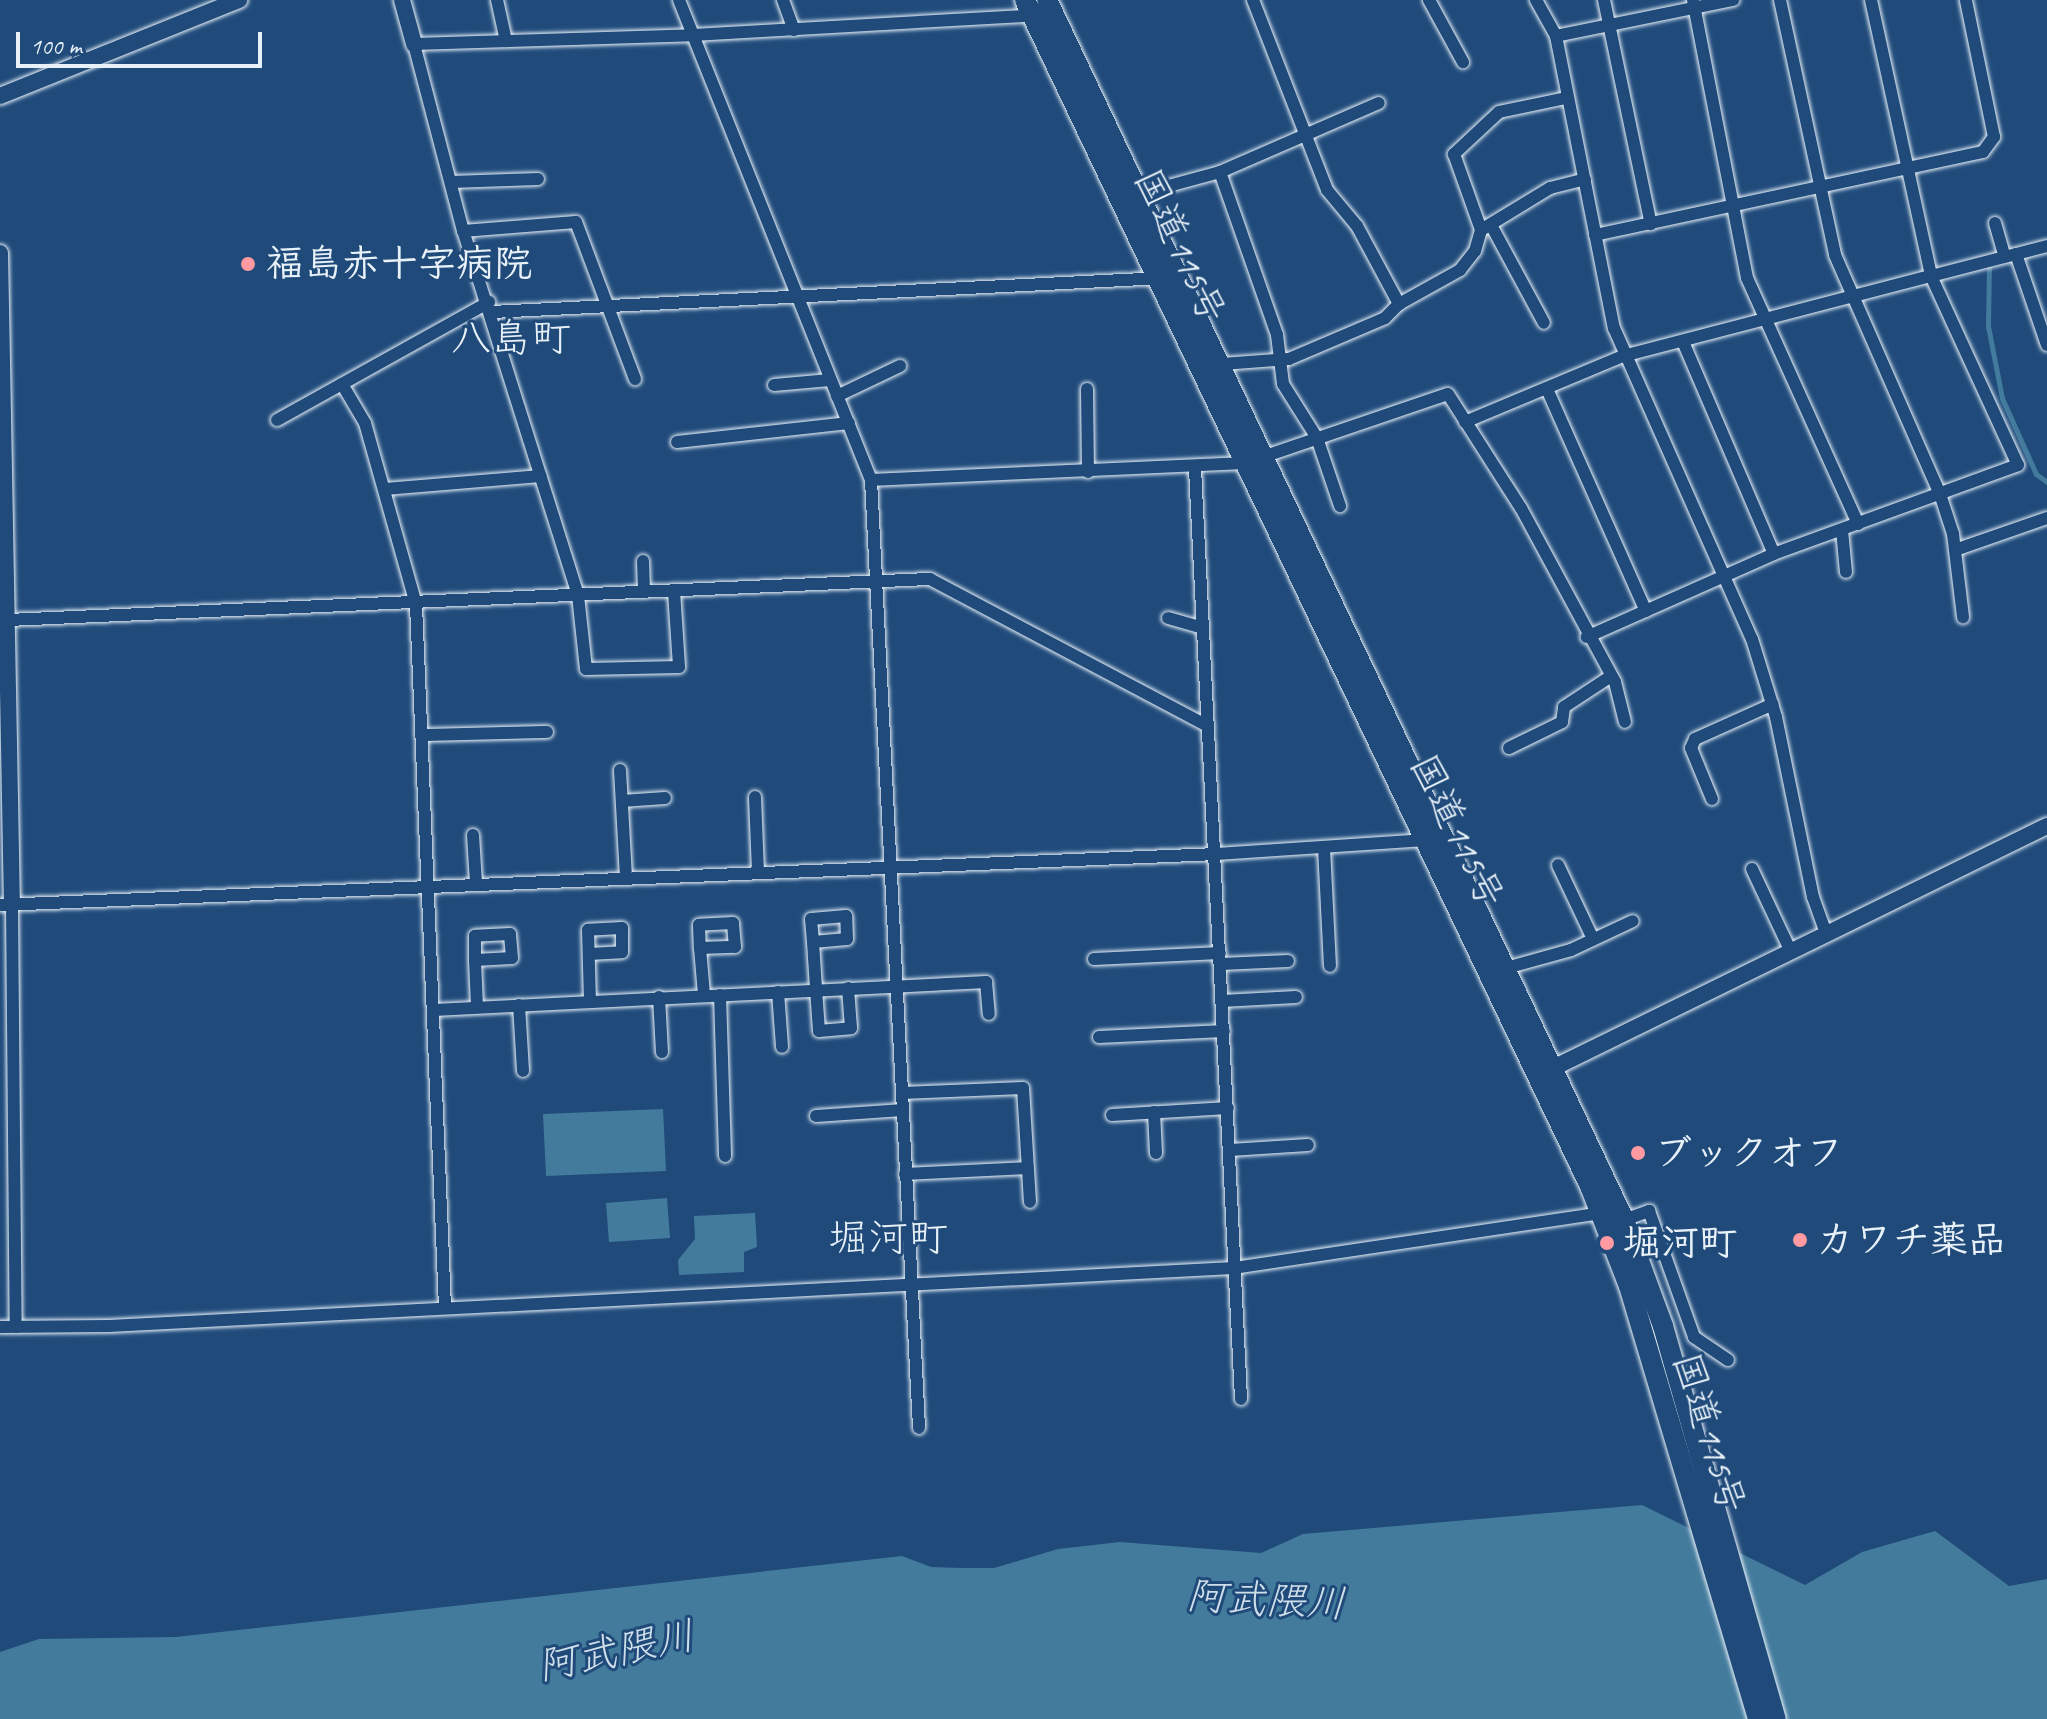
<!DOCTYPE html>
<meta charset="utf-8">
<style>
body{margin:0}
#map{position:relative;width:2047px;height:1719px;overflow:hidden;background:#1f4a7a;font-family:Caveat,"Klee One",sans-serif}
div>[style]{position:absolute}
.water>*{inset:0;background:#437b9d}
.stream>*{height:5px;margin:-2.5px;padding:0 2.5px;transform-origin:2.5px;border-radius:2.5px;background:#437b9d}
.roads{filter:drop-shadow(0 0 2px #e8f1f8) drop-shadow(0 0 2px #e8f1f8)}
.minor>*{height:12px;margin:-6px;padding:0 6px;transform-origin:6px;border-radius:6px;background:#1f4a7a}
.tertiary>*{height:16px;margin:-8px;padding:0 8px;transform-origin:8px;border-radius:8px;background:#1f4a7a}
.trunk>*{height:20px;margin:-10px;padding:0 10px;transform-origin:10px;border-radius:10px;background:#1f4a7a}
.dots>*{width:22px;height:22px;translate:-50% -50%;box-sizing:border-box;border:4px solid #1f4a7a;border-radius:50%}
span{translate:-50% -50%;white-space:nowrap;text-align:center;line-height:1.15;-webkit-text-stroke:6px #1f4a7a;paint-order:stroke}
.street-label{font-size:38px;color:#e8f1f8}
.poi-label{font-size:38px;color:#e8f1f8;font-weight:700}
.left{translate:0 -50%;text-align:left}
.neighbourhood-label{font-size:40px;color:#e8f1f8}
.water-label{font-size:40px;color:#cfdfea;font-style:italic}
.scale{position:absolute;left:16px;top:32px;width:246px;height:36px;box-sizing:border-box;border:4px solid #e8f1f8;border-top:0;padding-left:10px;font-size:24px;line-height:28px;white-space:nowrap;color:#e8f1f8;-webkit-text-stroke:6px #1f4a7a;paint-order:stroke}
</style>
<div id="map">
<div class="water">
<div style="clip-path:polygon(663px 1109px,666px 1171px,546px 1176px,543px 1114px)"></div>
<div style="clip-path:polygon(667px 1198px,670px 1238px,609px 1242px,606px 1203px)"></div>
<div style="clip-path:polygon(755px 1213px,757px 1247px,744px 1252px,744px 1272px,679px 1275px,678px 1260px,695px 1239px,694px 1216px)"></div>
<div style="clip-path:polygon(1642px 1505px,1805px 1585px,1862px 1552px,1935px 1531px,2009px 1586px,2047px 1579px,2047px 1719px,0 1719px,0 1652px,39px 1639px,176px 1637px,902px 1556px,931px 1567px,962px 1568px,994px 1568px,1058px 1549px,1120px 1542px,1261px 1553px,1303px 1534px)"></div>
</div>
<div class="stream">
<div style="left:1989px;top:266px;width:60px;rotate:91deg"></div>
<div style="left:1988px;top:326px;width:73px;rotate:79deg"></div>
<div style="left:2002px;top:398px;width:83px;rotate:65.9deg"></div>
<div style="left:2036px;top:474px;width:14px;rotate:36deg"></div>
</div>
<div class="roads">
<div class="minor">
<div style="left:497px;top:0;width:42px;rotate:77.6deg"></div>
<div style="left:679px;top:0;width:517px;rotate:68.2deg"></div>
<div style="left:871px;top:480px;width:949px;rotate:87.1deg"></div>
<div style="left:783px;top:0;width:32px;rotate:70deg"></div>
<div style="left:1253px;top:0;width:204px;rotate:68.7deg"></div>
<div style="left:1327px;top:190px;width:47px;rotate:50.2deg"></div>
<div style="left:1357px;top:226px;width:89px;rotate:61.7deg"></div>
<div style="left:1429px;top:0;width:71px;rotate:61.3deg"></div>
<div style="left:1536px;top:0;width:41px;rotate:60.9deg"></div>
<div style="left:1556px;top:36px;width:298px;rotate:78.8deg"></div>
<div style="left:1614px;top:328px;width:340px;rotate:66.1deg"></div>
<div style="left:1752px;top:639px;width:82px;rotate:72.9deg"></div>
<div style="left:1776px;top:717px;width:184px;rotate:78.4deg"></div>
<div style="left:1813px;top:897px;width:41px;rotate:70.3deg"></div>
<div style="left:1604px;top:0;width:229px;rotate:78.2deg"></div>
<div style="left:1693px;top:0;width:283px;rotate:79deg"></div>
<div style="left:1747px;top:278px;width:270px;rotate:65.7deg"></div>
<div style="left:1780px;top:0;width:261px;rotate:77.8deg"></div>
<div style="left:1835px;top:255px;width:264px;rotate:66.3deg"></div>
<div style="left:1941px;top:497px;width:39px;rotate:72deg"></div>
<div style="left:1953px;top:534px;width:84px;rotate:83.1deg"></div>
<div style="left:1871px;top:0;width:282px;rotate:77.7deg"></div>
<div style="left:1931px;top:276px;width:120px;rotate:-14.5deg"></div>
<div style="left:1556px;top:36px;width:181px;rotate:-11.5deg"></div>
<div style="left:1566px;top:98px;width:68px;rotate:168.2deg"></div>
<div style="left:1499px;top:112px;width:62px;rotate:137deg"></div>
<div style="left:1454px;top:154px;width:81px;rotate:70.4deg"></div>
<div style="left:1481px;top:230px;width:81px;rotate:-31.3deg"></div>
<div style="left:1550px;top:188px;width:36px;rotate:-14deg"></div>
<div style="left:1220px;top:172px;width:173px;rotate:70.7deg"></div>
<div style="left:1277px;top:335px;width:49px;rotate:83deg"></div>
<div style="left:1283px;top:384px;width:64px;rotate:57.8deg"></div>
<div style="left:1317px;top:438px;width:72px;rotate:71.3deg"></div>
<div style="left:451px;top:182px;width:87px;rotate:-2deg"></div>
<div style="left:1139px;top:194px;width:84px;rotate:-15.2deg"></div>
<div style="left:1220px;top:172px;width:173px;rotate:-23.5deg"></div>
<div style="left:1995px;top:223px;width:35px;rotate:74deg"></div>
<div style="left:1491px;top:225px;width:111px;rotate:61.6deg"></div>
<div style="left:463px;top:231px;width:113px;rotate:-4.6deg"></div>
<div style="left:576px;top:222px;width:168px;rotate:69.4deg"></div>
<div style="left:1595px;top:235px;width:397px;rotate:-12.1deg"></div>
<div style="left:1983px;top:152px;width:19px;rotate:-54deg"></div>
<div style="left:1994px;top:137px;width:140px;rotate:-101.6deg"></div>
<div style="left:2016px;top:254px;width:96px;rotate:71.2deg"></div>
<div style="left:492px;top:312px;width:673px;rotate:-2.9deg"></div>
<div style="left:1684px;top:344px;width:228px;rotate:66.8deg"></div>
<div style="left:1222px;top:364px;width:67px;rotate:-4.3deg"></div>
<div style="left:1289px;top:359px;width:104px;rotate:-23.1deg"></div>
<div style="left:1385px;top:318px;width:20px;rotate:-45deg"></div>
<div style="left:1399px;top:304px;width:70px;rotate:-29.1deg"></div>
<div style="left:1460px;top:270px;width:24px;rotate:-52deg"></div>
<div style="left:1475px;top:251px;width:22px;rotate:-74deg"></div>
<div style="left:342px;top:384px;width:45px;rotate:59.5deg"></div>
<div style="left:365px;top:423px;width:188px;rotate:74.3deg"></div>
<div style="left:416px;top:604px;width:705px;rotate:87.64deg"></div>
<div style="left:774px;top:385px;width:56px;rotate:-5.1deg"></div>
<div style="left:1087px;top:389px;width:83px;rotate:89.3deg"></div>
<div style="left:1547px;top:389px;width:243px;rotate:66deg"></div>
<div style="left:837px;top:396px;width:70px;rotate:-25.5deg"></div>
<div style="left:277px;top:420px;width:243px;rotate:-29.1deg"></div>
<div style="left:1465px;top:422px;width:171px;rotate:-22.7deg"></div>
<div style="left:1623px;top:356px;width:318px;rotate:-14.6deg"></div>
<div style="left:1931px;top:276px;width:208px;rotate:65.3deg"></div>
<div style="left:2018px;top:465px;width:260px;rotate:160deg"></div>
<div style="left:1774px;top:554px;width:205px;rotate:156.1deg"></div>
<div style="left:677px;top:442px;width:173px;rotate:-6.3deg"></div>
<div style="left:1195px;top:468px;width:932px;rotate:87.17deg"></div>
<div style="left:871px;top:480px;width:374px;rotate:-2.6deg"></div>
<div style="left:1245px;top:463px;width:214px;rotate:-18.8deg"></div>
<div style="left:1448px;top:394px;width:135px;rotate:57.4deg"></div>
<div style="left:1521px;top:508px;width:198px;rotate:61.6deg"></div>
<div style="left:1615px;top:682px;width:41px;rotate:76deg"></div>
<div style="left:385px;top:489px;width:156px;rotate:-4.8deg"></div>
<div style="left:1842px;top:530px;width:42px;rotate:84.6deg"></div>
<div style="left:1955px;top:550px;width:97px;rotate:-19.2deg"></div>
<div style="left:643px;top:561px;width:31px;rotate:88deg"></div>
<div style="left:674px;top:591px;width:76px;rotate:86.2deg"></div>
<div style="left:679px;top:667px;width:93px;rotate:178.8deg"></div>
<div style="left:586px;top:669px;width:74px;rotate:-96.2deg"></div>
<div style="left:578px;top:595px;width:382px;rotate:-107.5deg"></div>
<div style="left:463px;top:231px;width:193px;rotate:-104.7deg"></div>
<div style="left:414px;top:44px;width:279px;rotate:-1.8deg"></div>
<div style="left:693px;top:35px;width:345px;rotate:-3.3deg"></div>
<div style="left:1168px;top:618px;width:36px;rotate:16deg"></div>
<div style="left:8px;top:620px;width:923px;rotate:-2.55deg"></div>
<div style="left:930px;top:579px;width:314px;rotate:27.9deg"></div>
<div style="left:422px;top:735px;width:125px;rotate:-1.4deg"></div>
<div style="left:1509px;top:748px;width:59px;rotate:-26.1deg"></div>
<div style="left:1562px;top:722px;width:15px;rotate:-82deg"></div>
<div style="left:1564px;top:707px;width:56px;rotate:-33.4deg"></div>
<div style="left:620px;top:770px;width:109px;rotate:86.8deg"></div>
<div style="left:755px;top:797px;width:74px;rotate:87.7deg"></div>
<div style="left:1712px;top:799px;width:55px;rotate:-112.4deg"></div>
<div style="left:1691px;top:748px;width:10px;rotate:-66deg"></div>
<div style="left:1695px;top:739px;width:85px;rotate:-24.2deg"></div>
<div style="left:622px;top:801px;width:43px;rotate:-4deg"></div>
<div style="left:473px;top:835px;width:48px;rotate:86.4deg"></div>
<div style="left:1324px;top:848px;width:118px;rotate:87.1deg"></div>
<div style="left:1558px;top:865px;width:82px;rotate:64.7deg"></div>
<div style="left:1752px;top:869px;width:92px;rotate:64.8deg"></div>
<div style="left:0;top:905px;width:1216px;rotate:-2.4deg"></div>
<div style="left:1215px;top:854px;width:213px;rotate:-3.8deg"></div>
<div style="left:12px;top:905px;width:422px;rotate:89.5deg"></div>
<div style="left:813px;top:942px;width:34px;rotate:-5deg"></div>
<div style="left:847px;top:939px;width:23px;rotate:-92deg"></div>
<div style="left:846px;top:916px;width:35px;rotate:175deg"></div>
<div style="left:811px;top:919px;width:23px;rotate:85deg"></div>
<div style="left:813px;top:942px;width:47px;rotate:86.3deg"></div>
<div style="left:816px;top:989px;width:42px;rotate:85.9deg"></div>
<div style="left:819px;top:1031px;width:32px;rotate:-5deg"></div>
<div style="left:851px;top:1028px;width:40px;rotate:-94.3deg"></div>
<div style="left:700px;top:948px;width:35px;rotate:-2deg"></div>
<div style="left:735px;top:947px;width:24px;rotate:-95deg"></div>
<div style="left:733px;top:923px;width:34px;rotate:177deg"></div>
<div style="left:699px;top:925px;width:23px;rotate:88deg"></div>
<div style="left:700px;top:948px;width:47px;rotate:85.1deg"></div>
<div style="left:589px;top:954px;width:33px;rotate:-3deg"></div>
<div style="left:622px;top:952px;width:24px;rotate:-90deg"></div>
<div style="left:622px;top:928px;width:34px;rotate:177deg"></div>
<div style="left:588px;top:930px;width:71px;rotate:88.4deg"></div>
<div style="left:1094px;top:959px;width:126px;rotate:-2.7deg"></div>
<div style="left:475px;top:960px;width:37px;rotate:-3deg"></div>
<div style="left:512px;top:958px;width:24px;rotate:-95deg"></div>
<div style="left:510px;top:934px;width:35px;rotate:177deg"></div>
<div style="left:475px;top:936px;width:24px;rotate:90deg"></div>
<div style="left:475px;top:960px;width:46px;rotate:87.5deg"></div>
<div style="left:1221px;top:964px;width:67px;rotate:-2.6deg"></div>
<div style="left:1506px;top:968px;width:67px;rotate:-15.5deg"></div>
<div style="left:1571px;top:950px;width:68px;rotate:-25.1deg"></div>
<div style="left:778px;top:992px;width:55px;rotate:85.8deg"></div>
<div style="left:720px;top:995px;width:161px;rotate:88.2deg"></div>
<div style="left:659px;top:997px;width:55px;rotate:86.9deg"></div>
<div style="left:1222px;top:1001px;width:74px;rotate:-3.1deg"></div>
<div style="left:519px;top:1005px;width:66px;rotate:86.5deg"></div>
<div style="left:434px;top:1010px;width:553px;rotate:-2.9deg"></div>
<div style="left:986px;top:982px;width:32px;rotate:85deg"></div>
<div style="left:1099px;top:1037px;width:125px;rotate:-2.7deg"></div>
<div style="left:902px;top:1093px;width:121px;rotate:-2.4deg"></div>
<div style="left:1023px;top:1088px;width:114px;rotate:86.5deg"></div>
<div style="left:1154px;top:1112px;width:41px;rotate:87.2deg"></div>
<div style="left:1112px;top:1115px;width:116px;rotate:-3.5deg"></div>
<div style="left:816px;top:1116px;width:87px;rotate:-3.9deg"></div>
<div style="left:1230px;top:1150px;width:78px;rotate:-3.7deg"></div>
<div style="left:905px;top:1174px;width:123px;rotate:-2.8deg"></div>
<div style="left:1624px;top:1220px;width:27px;rotate:-20deg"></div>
<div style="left:1649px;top:1211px;width:134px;rotate:70.3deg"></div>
<div style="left:1694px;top:1337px;width:41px;rotate:34.1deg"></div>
<div style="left:0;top:1327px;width:109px;rotate:-0.5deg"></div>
<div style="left:109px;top:1326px;width:1126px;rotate:-2.95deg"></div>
<div style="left:1234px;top:1268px;width:370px;rotate:-8.5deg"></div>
</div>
<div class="tertiary">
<div style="left:402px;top:0;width:46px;rotate:74.7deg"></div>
<div style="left:0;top:96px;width:258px;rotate:-21.9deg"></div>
<div style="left:0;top:253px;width:652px;rotate:88.95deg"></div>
<div style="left:1543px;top:1073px;width:561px;rotate:-26.11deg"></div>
</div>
<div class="trunk">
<div style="left:1025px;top:0;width:1314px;rotate:64.53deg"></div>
<div style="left:1590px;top:1186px;width:107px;rotate:68.7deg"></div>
<div style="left:1629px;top:1286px;width:452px;rotate:73.4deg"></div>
<div style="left:1047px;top:0;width:1350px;rotate:64.69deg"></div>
<div style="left:1624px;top:1220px;width:113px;rotate:69.8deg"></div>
<div style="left:1663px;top:1326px;width:409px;rotate:74deg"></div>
</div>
</div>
<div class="dots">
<div style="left:248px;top:264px;background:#ff9aa2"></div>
<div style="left:1638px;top:1153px;background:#ff9aa2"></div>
<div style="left:1800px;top:1240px;background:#ff9aa2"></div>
<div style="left:1607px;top:1243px;background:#ff9aa2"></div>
</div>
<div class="street-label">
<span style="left:1180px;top:246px;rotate:65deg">国道115号</span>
<span style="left:1457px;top:831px;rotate:64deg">国道115号</span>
<span style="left:1709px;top:1433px;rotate:73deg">国道115号</span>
</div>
<div class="poi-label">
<span class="left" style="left:266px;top:264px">福島赤十字病院</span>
<span class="left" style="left:1654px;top:1153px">ブックオフ</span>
<span class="left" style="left:1816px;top:1240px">カワチ薬品</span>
<span class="left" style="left:1623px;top:1243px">堀河町</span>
</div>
<div class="neighbourhood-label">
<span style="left:511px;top:338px">八島町</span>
<span style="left:888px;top:1238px">堀河町</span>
</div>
<div class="water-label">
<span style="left:1266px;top:1600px;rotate:3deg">阿武隈川</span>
<span style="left:616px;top:1651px;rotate:-12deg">阿武隈川</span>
</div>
<div class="scale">100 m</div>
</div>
